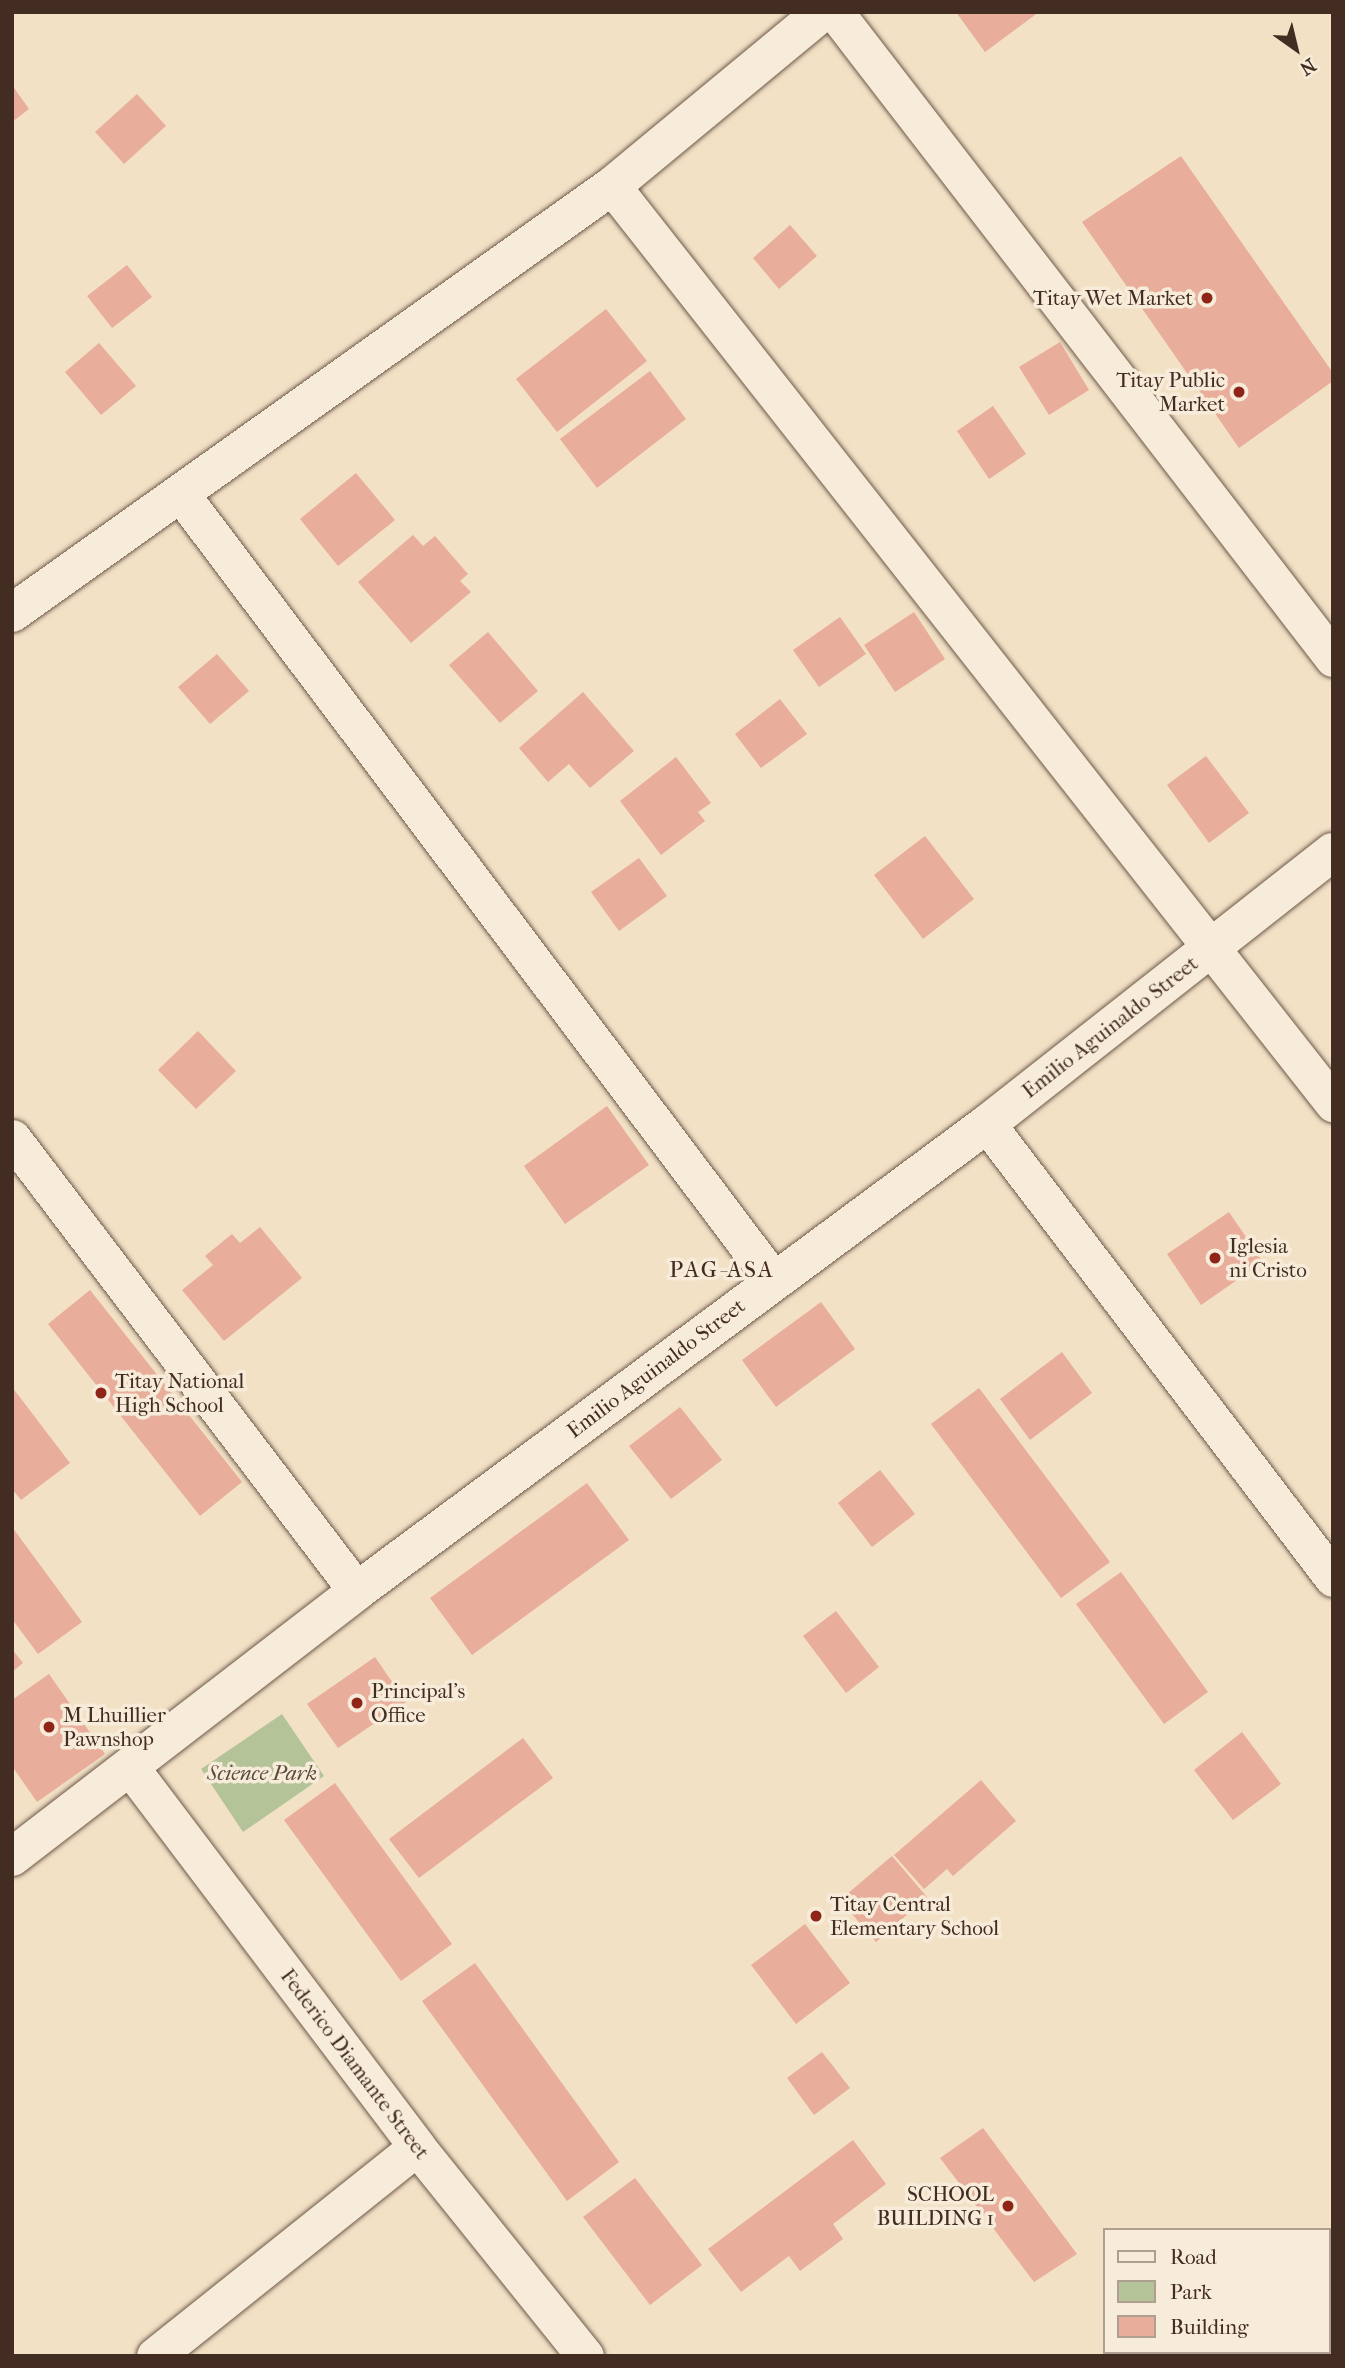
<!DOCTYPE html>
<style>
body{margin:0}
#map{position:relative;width:1345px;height:2368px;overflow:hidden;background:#f2e1c5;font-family:"IM FELL French Canon",serif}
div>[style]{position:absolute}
.green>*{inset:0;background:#b5c498}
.building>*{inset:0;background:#e8ad9b}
.roads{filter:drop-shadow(0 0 2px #6f594b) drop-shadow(0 0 2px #6f594b)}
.minor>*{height:37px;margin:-18.5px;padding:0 18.5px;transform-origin:18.5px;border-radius:18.5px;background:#f7ecd9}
.tertiary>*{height:38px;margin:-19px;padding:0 19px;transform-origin:19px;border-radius:19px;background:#f7ecd9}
.dots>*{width:19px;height:19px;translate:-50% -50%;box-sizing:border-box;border:4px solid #f7ecd9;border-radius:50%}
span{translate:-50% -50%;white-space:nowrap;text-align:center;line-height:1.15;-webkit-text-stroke:7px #f7ecd9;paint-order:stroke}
.poi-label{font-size:21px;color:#432c22}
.right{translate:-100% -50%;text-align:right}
.left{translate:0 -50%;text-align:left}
.street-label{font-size:21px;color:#432c22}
.park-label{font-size:21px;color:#5a4a3a;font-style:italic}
.neighbourhood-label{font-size:23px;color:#432c22;letter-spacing:2px}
.frame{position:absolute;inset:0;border:14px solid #432c22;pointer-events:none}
.legend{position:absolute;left:1103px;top:2228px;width:228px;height:126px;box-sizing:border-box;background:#f7ecd9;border:2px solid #af9f90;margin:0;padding:9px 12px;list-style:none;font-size:21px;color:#432c22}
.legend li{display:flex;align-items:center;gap:14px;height:35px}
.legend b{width:35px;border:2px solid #af9f90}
.north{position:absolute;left:1261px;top:14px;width:70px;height:70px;-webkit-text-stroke:5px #f7ecd9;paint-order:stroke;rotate:146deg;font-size:19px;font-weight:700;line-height:28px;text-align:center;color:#432c22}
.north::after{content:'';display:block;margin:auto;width:24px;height:32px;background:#432c22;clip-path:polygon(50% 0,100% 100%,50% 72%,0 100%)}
</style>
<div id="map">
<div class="green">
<div style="clip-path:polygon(282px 1714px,324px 1776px,243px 1832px,201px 1769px)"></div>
</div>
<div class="building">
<div style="clip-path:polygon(956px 12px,1039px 12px,985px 52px)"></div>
<div style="clip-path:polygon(12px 85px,29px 109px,12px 122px)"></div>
<div style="clip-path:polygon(137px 94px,166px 126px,124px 164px,95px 132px)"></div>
<div style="clip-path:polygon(1181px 156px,1333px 373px,1333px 381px,1239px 448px,1082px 222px)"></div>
<div style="clip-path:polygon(790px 225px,817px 256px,779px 289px,753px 258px)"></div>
<div style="clip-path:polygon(127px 265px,152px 297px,112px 328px,87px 296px)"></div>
<div style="clip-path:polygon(606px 309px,647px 361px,557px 432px,516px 379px)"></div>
<div style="clip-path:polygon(1060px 342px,1089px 390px,1049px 415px,1019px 367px)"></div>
<div style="clip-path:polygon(99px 343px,136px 386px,101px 415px,65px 372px)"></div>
<div style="clip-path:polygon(650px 371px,686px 419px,597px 488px,560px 439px)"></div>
<div style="clip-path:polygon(993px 406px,1026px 454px,989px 479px,957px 431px)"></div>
<div style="clip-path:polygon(356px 473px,395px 520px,338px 566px,300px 519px)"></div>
<div style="clip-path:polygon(413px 535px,423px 546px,435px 536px,468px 574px,460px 581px,471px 592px,411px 643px,358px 582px)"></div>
<div style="clip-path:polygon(914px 612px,945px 659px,895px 692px,864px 645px)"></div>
<div style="clip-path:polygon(840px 617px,866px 654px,819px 687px,793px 650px)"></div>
<div style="clip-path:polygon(488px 632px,538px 691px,500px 723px,449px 665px)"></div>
<div style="clip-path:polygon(217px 654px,249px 691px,210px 724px,178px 687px)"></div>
<div style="clip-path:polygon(583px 692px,634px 751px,590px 788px,569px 764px,548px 782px,519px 748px)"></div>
<div style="clip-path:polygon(780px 699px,807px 734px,761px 768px,735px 734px)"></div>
<div style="clip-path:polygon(1206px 756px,1249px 813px,1209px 843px,1167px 785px)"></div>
<div style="clip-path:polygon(676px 757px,711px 803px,698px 812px,705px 821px,661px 855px,620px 801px)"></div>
<div style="clip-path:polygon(925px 836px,974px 899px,923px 939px,874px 875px)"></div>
<div style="clip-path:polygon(639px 858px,667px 896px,619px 931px,591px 892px)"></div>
<div style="clip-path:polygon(198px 1031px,236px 1071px,196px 1109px,158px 1070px)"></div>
<div style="clip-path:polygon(607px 1106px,649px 1165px,565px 1224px,524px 1166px)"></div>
<div style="clip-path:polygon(1229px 1212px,1263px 1262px,1201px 1305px,1167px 1254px)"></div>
<div style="clip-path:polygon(260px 1227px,302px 1278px,224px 1341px,182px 1290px,213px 1265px,205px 1256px,232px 1234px,240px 1243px)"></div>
<div style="clip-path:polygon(90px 1290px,242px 1482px,200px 1516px,48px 1324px)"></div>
<div style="clip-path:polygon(821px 1302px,855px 1349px,776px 1407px,742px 1360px)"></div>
<div style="clip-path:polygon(1062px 1352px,1092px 1393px,1030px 1440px,1000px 1399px)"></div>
<div style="clip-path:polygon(12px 1387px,70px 1463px,21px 1500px,12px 1489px)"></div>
<div style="clip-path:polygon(979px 1388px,1110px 1562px,1061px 1598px,931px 1424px)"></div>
<div style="clip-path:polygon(680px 1407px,722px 1460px,671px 1499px,629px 1446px)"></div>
<div style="clip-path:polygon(880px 1470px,915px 1514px,872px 1547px,838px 1503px)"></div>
<div style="clip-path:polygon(587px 1483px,629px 1540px,472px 1655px,430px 1598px)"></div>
<div style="clip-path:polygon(12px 1527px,82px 1622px,38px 1654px,12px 1619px)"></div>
<div style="clip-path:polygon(1121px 1572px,1208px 1692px,1164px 1724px,1076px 1604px)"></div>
<div style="clip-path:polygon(836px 1611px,879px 1667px,846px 1693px,803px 1636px)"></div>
<div style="clip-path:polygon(12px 1649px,23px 1663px,12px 1672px)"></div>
<div style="clip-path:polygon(375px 1657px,406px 1702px,338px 1748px,307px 1704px)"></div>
<div style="clip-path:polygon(49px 1674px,105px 1754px,37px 1802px,12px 1766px,12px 1700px)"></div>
<div style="clip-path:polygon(1242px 1732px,1281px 1784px,1233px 1820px,1194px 1770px)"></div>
<div style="clip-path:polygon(523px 1738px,553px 1778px,419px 1878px,389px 1839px)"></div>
<div style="clip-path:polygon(981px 1780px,1016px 1821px,953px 1876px,947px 1869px,924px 1889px,894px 1855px)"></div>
<div style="clip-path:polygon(335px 1783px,452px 1944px,401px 1981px,284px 1820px)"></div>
<div style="clip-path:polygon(892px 1856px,927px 1897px,876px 1942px,840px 1900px)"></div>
<div style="clip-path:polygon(805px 1924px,850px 1983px,796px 2024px,751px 1965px)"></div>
<div style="clip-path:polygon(475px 1963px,619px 2162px,567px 2201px,422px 2001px)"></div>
<div style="clip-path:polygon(822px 2052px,850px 2088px,814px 2115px,787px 2078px)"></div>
<div style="clip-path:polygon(983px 2128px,1077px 2254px,1034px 2282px,940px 2158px)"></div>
<div style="clip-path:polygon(853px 2140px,886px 2184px,833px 2224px,843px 2239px,800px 2271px,789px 2256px,741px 2292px,708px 2249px)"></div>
<div style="clip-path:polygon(635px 2178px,702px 2265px,650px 2305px,583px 2217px)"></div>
</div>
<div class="roads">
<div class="minor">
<div style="left:835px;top:12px;width:816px;rotate:52.37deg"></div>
<div style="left:612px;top:186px;width:1167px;rotate:51.82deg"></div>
<div style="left:180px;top:493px;width:987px;rotate:52.99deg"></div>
<div style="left:987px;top:1124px;width:571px;rotate:52.69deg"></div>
<div style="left:12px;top:1138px;width:569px;rotate:52.71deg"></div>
<div style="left:130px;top:1767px;width:476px;rotate:52.9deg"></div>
<div style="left:417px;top:2147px;width:268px;rotate:51.2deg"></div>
<div style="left:155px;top:2356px;width:335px;rotate:-38.6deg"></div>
</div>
<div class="tertiary">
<div style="left:12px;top:613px;width:736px;rotate:-35.44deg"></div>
<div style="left:612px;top:186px;width:273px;rotate:-39.6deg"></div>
<div style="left:12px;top:1857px;width:436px;rotate:-37.6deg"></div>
<div style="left:357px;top:1591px;width:784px;rotate:-36.55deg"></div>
<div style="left:987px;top:1124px;width:440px;rotate:-38.2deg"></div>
</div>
</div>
<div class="dots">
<div style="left:1207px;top:298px;background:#8f2418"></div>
<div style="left:1239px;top:392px;background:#8f2418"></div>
<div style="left:1215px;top:1258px;background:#8f2418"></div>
<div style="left:101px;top:1393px;background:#8f2418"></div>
<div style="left:357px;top:1703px;background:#8f2418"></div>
<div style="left:49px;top:1727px;background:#8f2418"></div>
<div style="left:816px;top:1916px;background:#8f2418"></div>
<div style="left:1008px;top:2206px;background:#8f2418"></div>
</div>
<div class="poi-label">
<span class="right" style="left:1193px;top:298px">Titay Wet Market</span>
<span class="right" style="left:1225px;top:392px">Titay Public<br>Market</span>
<span class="left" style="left:1229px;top:1258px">Iglesia<br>ni Cristo</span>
<span class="left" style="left:115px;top:1393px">Titay National<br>High School</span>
<span class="left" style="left:371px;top:1703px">Principal's<br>Office</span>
<span class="left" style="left:63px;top:1727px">M Lhuillier<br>Pawnshop</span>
<span class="left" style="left:830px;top:1916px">Titay Central<br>Elementary School</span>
<span class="right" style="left:994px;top:2206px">SCHOOL<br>BUILDING 1</span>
</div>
<div class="street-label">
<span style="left:1110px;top:1027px;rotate:-38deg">Emilio Aguinaldo Street</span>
<span style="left:656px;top:1368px;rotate:-37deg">Emilio Aguinaldo Street</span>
<span style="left:355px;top:2064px;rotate:53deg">Federico Diamante Street</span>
</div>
<div class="park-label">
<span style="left:262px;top:1773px">Science Park</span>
</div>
<div class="neighbourhood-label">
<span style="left:722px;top:1270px">PAG-ASA</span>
</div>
<div class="frame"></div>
<ul class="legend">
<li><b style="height:9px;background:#f7ecd9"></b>Road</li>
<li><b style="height:19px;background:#b5c498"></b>Park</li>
<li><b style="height:19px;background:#e8ad9b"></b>Building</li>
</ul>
<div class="north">N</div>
</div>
